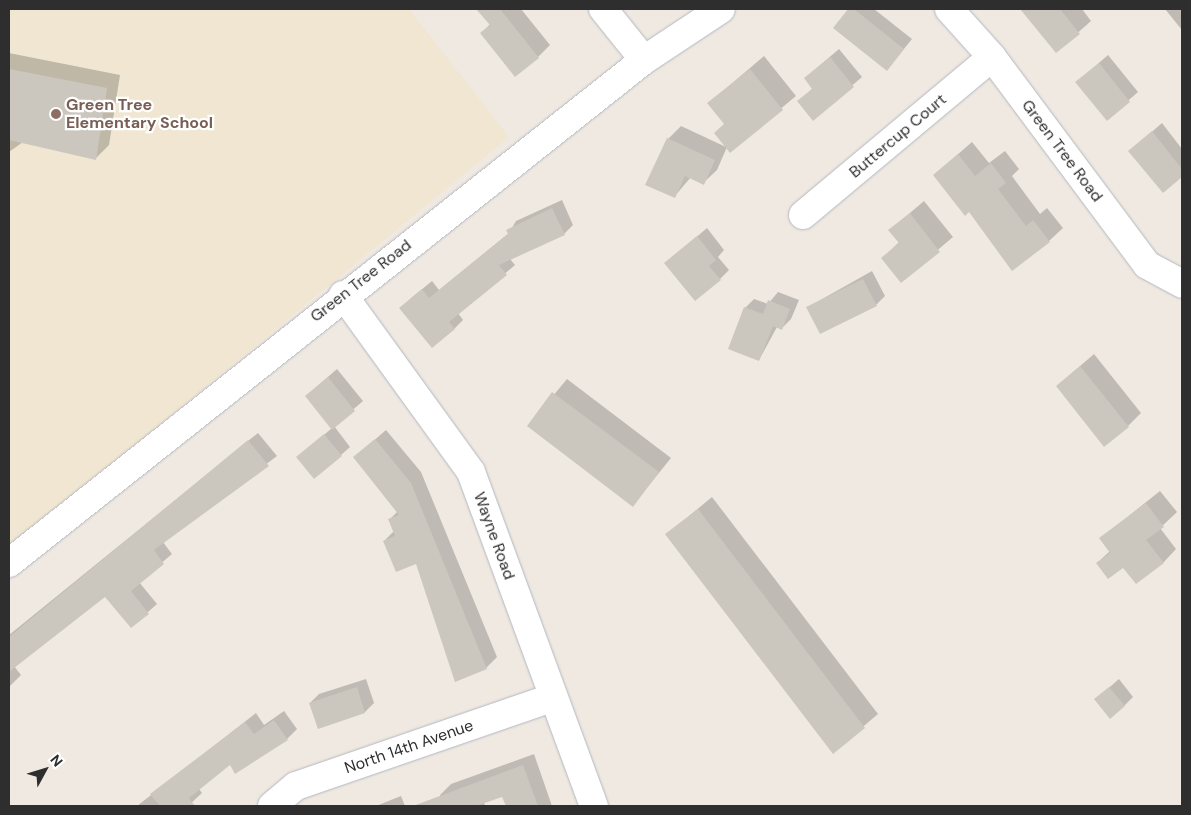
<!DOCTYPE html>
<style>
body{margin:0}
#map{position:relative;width:1191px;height:815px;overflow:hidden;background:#efe9e1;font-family:"DM Sans",sans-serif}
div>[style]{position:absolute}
.education>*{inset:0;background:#f0e6d1}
.shadow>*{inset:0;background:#0003}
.building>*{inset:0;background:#cbc7bf}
.roads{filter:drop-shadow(0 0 1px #b4b7c1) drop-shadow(0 0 1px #b4b7c1)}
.minor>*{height:28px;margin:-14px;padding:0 14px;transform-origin:14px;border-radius:14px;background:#fff}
.dots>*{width:14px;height:14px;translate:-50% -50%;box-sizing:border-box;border:2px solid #fff;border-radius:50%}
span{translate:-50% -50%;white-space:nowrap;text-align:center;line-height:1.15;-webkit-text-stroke:4.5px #fff;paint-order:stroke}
.education-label{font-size:16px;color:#785e54;font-weight:700}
.left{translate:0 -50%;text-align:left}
.street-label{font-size:16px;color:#2e2e2e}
.frame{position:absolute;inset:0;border:10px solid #2e2e2e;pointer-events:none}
.north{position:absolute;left:20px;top:745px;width:50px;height:50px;-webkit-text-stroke:4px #fff;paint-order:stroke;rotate:51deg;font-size:14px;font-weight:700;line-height:20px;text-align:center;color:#2e2e2e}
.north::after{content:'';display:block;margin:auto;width:18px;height:22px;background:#2e2e2e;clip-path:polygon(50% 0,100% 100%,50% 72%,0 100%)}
</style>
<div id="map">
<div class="education">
<div style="clip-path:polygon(9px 9px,409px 9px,509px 137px,9px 549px)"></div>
</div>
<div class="shadow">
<div style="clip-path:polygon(478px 9px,521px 9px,550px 45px,538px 57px,482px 33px,490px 24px)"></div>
<div style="clip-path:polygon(850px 9px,874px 9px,912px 39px,895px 60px,835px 28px)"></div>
<div style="clip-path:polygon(1029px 9px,1082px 9px,1091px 21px,1056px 52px,1025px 13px)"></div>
<div style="clip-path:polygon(1165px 9px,1182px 9px,1182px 30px)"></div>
<div style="clip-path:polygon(839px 49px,862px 77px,813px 119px,799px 101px,813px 88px,805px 78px)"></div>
<div style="clip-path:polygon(9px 53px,120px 75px,109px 145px,96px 158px,23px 142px,9px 152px)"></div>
<div style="clip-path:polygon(1108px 55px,1138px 92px,1107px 119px,1077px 82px)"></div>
<div style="clip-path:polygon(764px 56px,796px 96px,730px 151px,727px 147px,717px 170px,703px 183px,691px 177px,674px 197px,668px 139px,681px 126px,726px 147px,725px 123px,709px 103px)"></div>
<div style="clip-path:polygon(1162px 123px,1182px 149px,1182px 176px,1163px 192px,1130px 151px)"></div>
<div style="clip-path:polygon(972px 142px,989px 163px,1005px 151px,1019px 169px,1012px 176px,1040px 214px,1047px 208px,1063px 228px,1049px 241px,969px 211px,934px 175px)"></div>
<div style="clip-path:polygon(562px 200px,573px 225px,564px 234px,510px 259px,515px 265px,458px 313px,463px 320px,454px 329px,410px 299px,432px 281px,439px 290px,509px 233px,516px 221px)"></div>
<div style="clip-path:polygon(924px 201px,953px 237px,901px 281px,883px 258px,899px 242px,890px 230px)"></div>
<div style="clip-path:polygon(707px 228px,724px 250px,718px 257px,729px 270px,720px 279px,666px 263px)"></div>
<div style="clip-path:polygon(872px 271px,885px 296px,876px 305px,808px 307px)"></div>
<div style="clip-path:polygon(778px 292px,799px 300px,791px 319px,782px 328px,777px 327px,759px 360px,745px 308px,754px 299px,768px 304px)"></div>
<div style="clip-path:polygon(1094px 354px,1141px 413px,1128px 426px,1057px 386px)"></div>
<div style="clip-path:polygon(337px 369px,363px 401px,334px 426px,350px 447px,341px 455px,298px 457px,332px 428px,306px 396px)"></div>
<div style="clip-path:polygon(567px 379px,671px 458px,633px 505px,528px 426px)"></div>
<div style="clip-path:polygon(386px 430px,421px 472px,497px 657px,486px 668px,417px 562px,384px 541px,394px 531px,389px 520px,398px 511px,354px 458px)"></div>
<div style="clip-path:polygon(258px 433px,277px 456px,163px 542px,172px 554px,139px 582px,157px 604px,131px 627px,105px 595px,14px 666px,21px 675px,9px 687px,9px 635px)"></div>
<div style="clip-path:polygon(1160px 491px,1177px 512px,1160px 528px,1176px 549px,1163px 563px,1097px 563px,1110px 551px,1101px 538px)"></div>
<div style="clip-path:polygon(712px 497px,878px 714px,833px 752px,666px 535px)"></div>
<div style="clip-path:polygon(366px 679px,374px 703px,365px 712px,319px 727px,310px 703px,319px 694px)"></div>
<div style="clip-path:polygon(1119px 679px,1133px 697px,1124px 706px,1096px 699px)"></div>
<div style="clip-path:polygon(284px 711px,297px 729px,287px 739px,230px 764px,199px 789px,202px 793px,188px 806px,137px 806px,256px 713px,264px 725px)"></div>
<div style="clip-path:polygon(534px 754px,552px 806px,507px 806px,503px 795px,484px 802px,485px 806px,438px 806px,443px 805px,440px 795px,451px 784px)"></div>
<div style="clip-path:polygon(401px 796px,405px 806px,376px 806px)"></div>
</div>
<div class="building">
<div style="clip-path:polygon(476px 9px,500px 9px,539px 58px,515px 77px,480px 33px,490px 25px)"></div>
<div style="clip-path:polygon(848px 9px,854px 9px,904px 49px,887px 71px,833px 28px)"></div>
<div style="clip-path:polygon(1020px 9px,1060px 9px,1080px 34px,1056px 53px)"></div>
<div style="clip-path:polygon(830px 57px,854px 87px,813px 121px,797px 101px,812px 89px,804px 78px)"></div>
<div style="clip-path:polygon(1099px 63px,1130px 102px,1107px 121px,1075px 82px)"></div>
<div style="clip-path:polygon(9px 69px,107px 88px,96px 160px,9px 140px)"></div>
<div style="clip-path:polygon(750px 69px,783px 110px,730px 153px,714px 133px,724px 124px,707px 103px)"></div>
<div style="clip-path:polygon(1152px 131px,1182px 169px,1182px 177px,1163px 193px,1128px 151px)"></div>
<div style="clip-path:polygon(667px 138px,715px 160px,704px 185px,685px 176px,675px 198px,645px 185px)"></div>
<div style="clip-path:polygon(958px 154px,975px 176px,991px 163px,1006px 183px,998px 189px,1026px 226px,1033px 220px,1050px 242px,1012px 271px,969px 212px,965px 216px,933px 175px)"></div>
<div style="clip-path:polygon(552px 208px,565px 235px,499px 265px,507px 275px,449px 322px,455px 329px,432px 348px,399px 308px,422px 289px,429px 298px,508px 234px,506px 230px)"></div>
<div style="clip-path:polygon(910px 213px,940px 252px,901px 283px,881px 258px,899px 243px,888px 230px)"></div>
<div style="clip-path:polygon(697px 236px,716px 260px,709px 266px,721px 280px,695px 301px,664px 263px)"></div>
<div style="clip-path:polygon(863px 279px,877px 306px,820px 334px,806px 307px)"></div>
<div style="clip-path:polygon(768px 300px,790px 309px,782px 330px,773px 326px,759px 361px,728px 349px,744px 307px,763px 314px)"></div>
<div style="clip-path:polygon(1080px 366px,1129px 427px,1104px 447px,1056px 386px)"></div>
<div style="clip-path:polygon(328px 377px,355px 411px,332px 430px,305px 396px)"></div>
<div style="clip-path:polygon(552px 392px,659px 472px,633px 507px,527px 426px)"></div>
<div style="clip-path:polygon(324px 434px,342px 456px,314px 479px,296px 457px)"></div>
<div style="clip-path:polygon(375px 439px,411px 483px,487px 669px,455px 682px,416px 564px,396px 572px,383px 541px,395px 536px,388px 519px,399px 515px,353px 457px)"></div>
<div style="clip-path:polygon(248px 440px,269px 466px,154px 550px,164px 564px,131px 591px,149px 614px,131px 628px,105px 597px,9px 672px,9px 637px)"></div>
<div style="clip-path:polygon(1146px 503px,1164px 527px,1146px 540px,1164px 563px,1136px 584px,1123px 568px,1108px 579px,1096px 563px,1110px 553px,1099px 538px)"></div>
<div style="clip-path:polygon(698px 509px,865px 728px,833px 754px,665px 534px)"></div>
<div style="clip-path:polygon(357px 687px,365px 713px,318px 729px,309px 703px)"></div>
<div style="clip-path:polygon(1109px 687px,1125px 706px,1110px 719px,1094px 699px)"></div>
<div style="clip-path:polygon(274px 720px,288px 740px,235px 774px,230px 765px,189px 798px,195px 806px,160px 806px,150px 794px,245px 722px,254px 734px)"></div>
<div style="clip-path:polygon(523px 765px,538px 806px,506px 806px,502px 797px,476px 806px,413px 806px)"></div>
</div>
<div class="roads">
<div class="minor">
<div style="left:603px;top:9px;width:65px;rotate:51.2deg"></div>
<div style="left:949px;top:9px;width:64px;rotate:48.1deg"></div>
<div style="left:992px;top:57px;width:259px;rotate:53.3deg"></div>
<div style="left:1147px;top:265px;width:40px;rotate:28deg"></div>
<div style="left:803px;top:215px;width:246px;rotate:-39.9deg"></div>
<div style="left:343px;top:295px;width:218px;rotate:54.1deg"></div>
<div style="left:471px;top:472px;width:356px;rotate:69.8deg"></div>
<div style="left:9px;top:563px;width:810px;rotate:-38.38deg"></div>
<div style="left:644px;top:60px;width:92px;rotate:-33.5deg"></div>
<div style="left:272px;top:806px;width:31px;rotate:-40deg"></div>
<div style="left:296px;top:786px;width:271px;rotate:-19deg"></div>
</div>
</div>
<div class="dots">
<div style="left:56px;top:114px;background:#8d6e63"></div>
</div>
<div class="education-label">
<span class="left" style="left:66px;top:114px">Green Tree<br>Elementary School</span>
</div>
<div class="street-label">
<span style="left:898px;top:136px;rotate:-40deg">Buttercup Court</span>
<span style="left:1062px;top:151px;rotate:53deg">Green Tree Road</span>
<span style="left:361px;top:281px;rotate:-38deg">Green Tree Road</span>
<span style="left:494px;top:536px;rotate:70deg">Wayne Road</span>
<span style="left:409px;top:747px;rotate:-19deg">North 14th Avenue</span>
</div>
<div class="frame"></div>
<div class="north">N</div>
</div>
